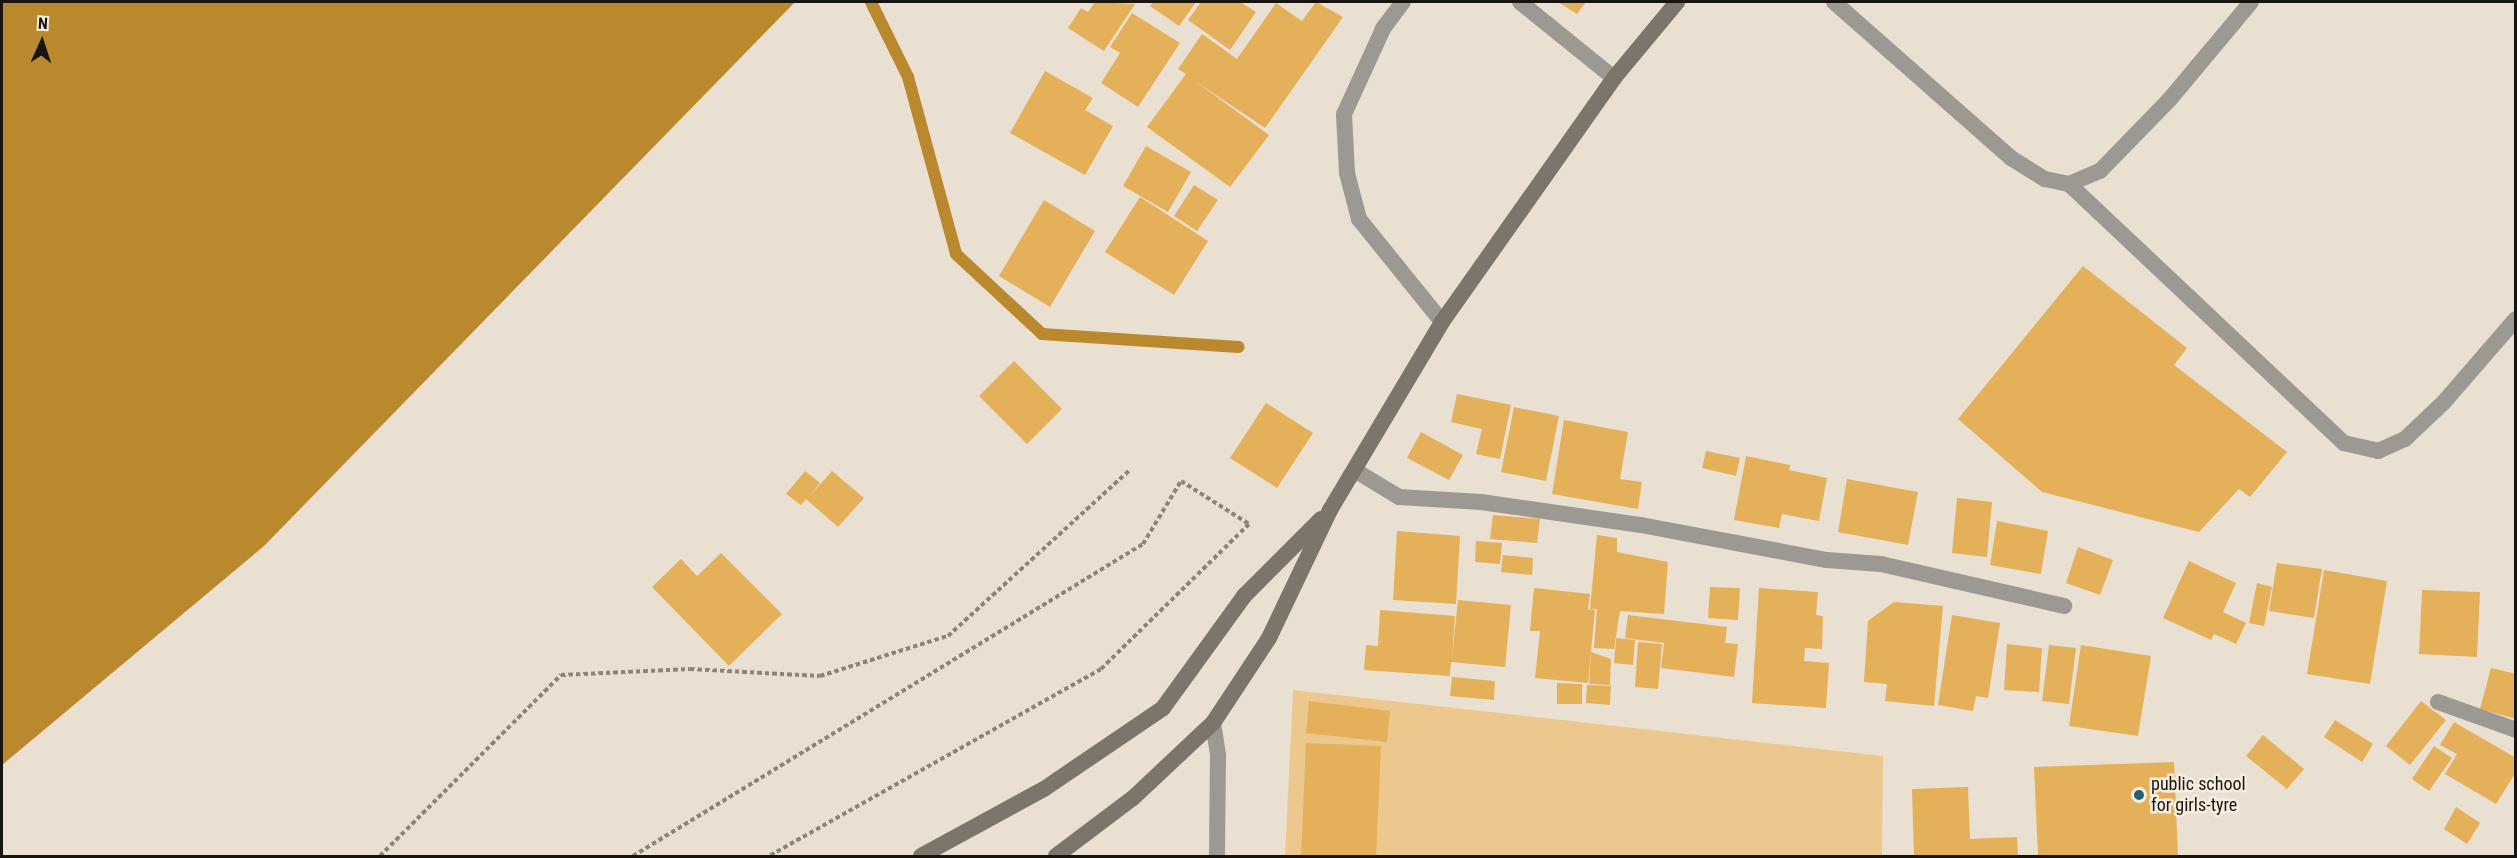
<!DOCTYPE html>
<style>
body{margin:0}
#map{position:relative;width:2517px;height:858px;overflow:hidden;background:#eae0d1;font-family:"Roboto Condensed",sans-serif}
div>[style]{position:absolute}
.green>*{inset:0;background:#ecc88f}
.water>*{inset:0;background:#ba882d}
.stream>*{height:12px;margin:-6px;padding:0 6px;transform-origin:6px;border-radius:6px;background:#ba882d}
.building>*{inset:0;background:#e4b059}
.path>*{height:4px;margin-top:-2px;transform-origin:0;background:repeating-linear-gradient(90deg,#8b857a 0 4.5px,transparent 0 7.5px)}
.service>*{height:16px;margin:-8px;padding:0 8px;transform-origin:8px;border-radius:8px;background:#9c9892}
.minor>*{height:16px;margin:-8px;padding:0 8px;transform-origin:8px;border-radius:8px;background:#9c9892}
.secondary>*{height:16px;margin:-8px;padding:0 8px;transform-origin:8px;border-radius:8px;background:#7b756c}
.dots>*{width:16px;height:16px;translate:-50% -50%;box-sizing:border-box;border:3px solid #f7edde;border-radius:50%}
span{translate:-50% -50%;white-space:nowrap;text-align:center;line-height:1.15;-webkit-text-stroke:5px #f7edde;paint-order:stroke}
.poi-label{font-size:18px;color:#181510}
.left{translate:0 -50%;text-align:left}
.frame{position:absolute;inset:0;border:3px solid #181510;pointer-events:none}
.north{position:absolute;left:12px;top:12px;width:60px;height:60px;-webkit-text-stroke:4px #f7edde;paint-order:stroke;rotate:3deg;font-size:16px;font-weight:700;line-height:24px;text-align:center;color:#181510}
.north::after{content:'';display:block;margin:auto;width:21px;height:27px;background:#181510;clip-path:polygon(50% 0,100% 100%,50% 72%,0 100%)}
</style>
<div id="map">
<div class="green">
<div style="clip-path:polygon(1293px 690px,1883px 756px,1882px 856px,1285px 856px)"></div>
</div>
<div class="water">
<div style="clip-path:polygon(2px 2px,795px 2px,264px 546px,2px 765px)"></div>
</div>
<div class="stream">
<div style="left:871px;top:2px;width:84px;rotate:63.7deg"></div>
<div style="left:908px;top:77px;width:183px;rotate:74.8deg"></div>
<div style="left:956px;top:254px;width:117px;rotate:42.9deg"></div>
<div style="left:1042px;top:334px;width:197px;rotate:3.8deg"></div>
</div>
<div class="building">
<div style="clip-path:polygon(1095px 2px,1135px 4px,1104px 51px,1068px 28px,1081px 8px,1088px 12px)"></div>
<div style="clip-path:polygon(1153px 2px,1196px 2px,1179px 26px,1150px 6px)"></div>
<div style="clip-path:polygon(1201px 2px,1240px 2px,1256px 12px,1230px 50px,1188px 20px)"></div>
<div style="clip-path:polygon(1316px 2px,1343px 17px,1265px 128px,1195px 81px,1269px 135px,1230px 187px,1147px 127px,1186px 74px,1178px 69px,1202px 34px,1237px 59px,1276px 3px,1302px 21px)"></div>
<div style="clip-path:polygon(1558px 2px,1586px 2px,1577px 14px)"></div>
<div style="clip-path:polygon(1132px 13px,1180px 43px,1138px 107px,1101px 83px,1120px 53px,1110px 47px)"></div>
<div style="clip-path:polygon(1045px 71px,1093px 98px,1085px 110px,1113px 126px,1085px 175px,1010px 133px)"></div>
<div style="clip-path:polygon(1146px 146px,1191px 172px,1168px 212px,1123px 186px)"></div>
<div style="clip-path:polygon(1194px 185px,1218px 200px,1197px 231px,1174px 216px)"></div>
<div style="clip-path:polygon(1140px 197px,1208px 241px,1174px 295px,1105px 252px)"></div>
<div style="clip-path:polygon(1044px 200px,1095px 231px,1050px 307px,999px 276px)"></div>
<div style="clip-path:polygon(2083px 266px,2187px 348px,2174px 365px,2287px 452px,2250px 497px,2239px 489px,2199px 532px,2042px 492px,1958px 419px)"></div>
<div style="clip-path:polygon(1014px 361px,1062px 409px,1027px 444px,979px 396px)"></div>
<div style="clip-path:polygon(1457px 394px,1511px 405px,1500px 459px,1476px 454px,1482px 429px,1451px 422px)"></div>
<div style="clip-path:polygon(1266px 403px,1313px 433px,1277px 488px,1230px 458px)"></div>
<div style="clip-path:polygon(1514px 407px,1559px 416px,1546px 481px,1501px 472px)"></div>
<div style="clip-path:polygon(1564px 420px,1628px 432px,1620px 479px,1642px 482px,1638px 509px,1552px 494px)"></div>
<div style="clip-path:polygon(1421px 432px,1463px 455px,1449px 480px,1407px 458px)"></div>
<div style="clip-path:polygon(1706px 451px,1740px 458px,1736px 476px,1702px 468px)"></div>
<div style="clip-path:polygon(1746px 456px,1790px 465px,1789px 470px,1827px 478px,1819px 521px,1782px 514px,1779px 528px,1734px 520px)"></div>
<div style="clip-path:polygon(805px 471px,820px 483px,810px 496px,832px 471px,864px 498px,838px 527px,806px 499px,801px 505px,786px 494px)"></div>
<div style="clip-path:polygon(1847px 479px,1918px 492px,1908px 545px,1838px 532px)"></div>
<div style="clip-path:polygon(1957px 498px,1992px 502px,1987px 557px,1952px 553px)"></div>
<div style="clip-path:polygon(1493px 515px,1540px 519px,1537px 543px,1490px 539px)"></div>
<div style="clip-path:polygon(1997px 521px,2048px 531px,2041px 574px,1990px 565px)"></div>
<div style="clip-path:polygon(1397px 531px,1460px 536px,1456px 604px,1393px 600px)"></div>
<div style="clip-path:polygon(1597px 535px,1617px 538px,1617px 552px,1668px 562px,1664px 614px,1620px 611px,1614px 649px,1594px 648px,1597px 609px,1590px 609px)"></div>
<div style="clip-path:polygon(1476px 541px,1502px 543px,1500px 564px,1475px 562px)"></div>
<div style="clip-path:polygon(2078px 547px,2113px 560px,2100px 595px,2066px 583px)"></div>
<div style="clip-path:polygon(721px 553px,782px 614px,729px 666px,652px 587px,681px 559px,697px 576px)"></div>
<div style="clip-path:polygon(1503px 555px,1533px 558px,1532px 575px,1501px 572px)"></div>
<div style="clip-path:polygon(2189px 561px,2236px 583px,2223px 612px,2246px 623px,2236px 644px,2214px 634px,2211px 640px,2163px 618px)"></div>
<div style="clip-path:polygon(2277px 563px,2322px 569px,2314px 618px,2269px 611px)"></div>
<div style="clip-path:polygon(2324px 570px,2387px 581px,2370px 684px,2307px 674px)"></div>
<div style="clip-path:polygon(2257px 583px,2272px 587px,2264px 626px,2249px 623px)"></div>
<div style="clip-path:polygon(1710px 587px,1740px 588px,1738px 620px,1708px 618px)"></div>
<div style="clip-path:polygon(1534px 588px,1590px 594px,1588px 609px,1584px 609px,1595px 610px,1588px 683px,1535px 678px,1540px 631px,1530px 631px)"></div>
<div style="clip-path:polygon(1759px 588px,1818px 592px,1816px 615px,1823px 616px,1822px 649px,1805px 648px,1804px 661px,1829px 663px,1826px 708px,1752px 703px)"></div>
<div style="clip-path:polygon(2422px 590px,2480px 592px,2477px 657px,2419px 654px)"></div>
<div style="clip-path:polygon(1458px 600px,1511px 605px,1505px 667px,1451px 662px,1450px 676px,1364px 670px,1366px 645px,1378px 646px,1380px 610px,1455px 616px,1452px 657px)"></div>
<div style="clip-path:polygon(1894px 602px,1943px 606px,1934px 706px,1885px 701px,1887px 684px,1864px 682px,1868px 621px)"></div>
<div style="clip-path:polygon(1628px 615px,1727px 627px,1725px 643px,1738px 644px,1734px 677px,1661px 668px,1664px 643px,1625px 638px)"></div>
<div style="clip-path:polygon(1952px 615px,2000px 623px,1988px 698px,1976px 696px,1973px 711px,1938px 705px)"></div>
<div style="clip-path:polygon(1616px 638px,1635px 640px,1633px 665px,1614px 663px)"></div>
<div style="clip-path:polygon(1638px 642px,1662px 644px,1658px 689px,1635px 687px)"></div>
<div style="clip-path:polygon(2007px 644px,2042px 648px,2039px 692px,2004px 690px)"></div>
<div style="clip-path:polygon(2049px 645px,2076px 648px,2069px 704px,2042px 701px)"></div>
<div style="clip-path:polygon(2081px 645px,2151px 656px,2138px 736px,2069px 726px)"></div>
<div style="clip-path:polygon(1591px 652px,1611px 659px,1610px 685px,1589px 684px)"></div>
<div style="clip-path:polygon(2491px 668px,2516px 674px,2516px 719px,2480px 709px)"></div>
<div style="clip-path:polygon(1452px 677px,1495px 681px,1494px 700px,1450px 696px)"></div>
<div style="clip-path:polygon(1557px 683px,1582px 684px,1582px 704px,1557px 704px)"></div>
<div style="clip-path:polygon(1587px 685px,1611px 686px,1610px 705px,1586px 703px)"></div>
<div style="clip-path:polygon(1309px 701px,1390px 711px,1387px 742px,1306px 733px)"></div>
<div style="clip-path:polygon(2421px 701px,2446px 720px,2410px 765px,2386px 746px)"></div>
<div style="clip-path:polygon(2335px 720px,2373px 744px,2362px 762px,2324px 737px)"></div>
<div style="clip-path:polygon(2454px 722px,2516px 758px,2516px 772px,2496px 804px,2445px 774px,2457px 754px,2440px 745px)"></div>
<div style="clip-path:polygon(2263px 735px,2304px 769px,2287px 789px,2246px 756px)"></div>
<div style="clip-path:polygon(1306px 743px,1381px 746px,1376px 856px,1301px 856px)"></div>
<div style="clip-path:polygon(2434px 746px,2452px 758px,2429px 791px,2412px 779px)"></div>
<div style="clip-path:polygon(2174px 762px,2178px 856px,2038px 856px,2034px 767px)"></div>
<div style="clip-path:polygon(1968px 787px,1970px 839px,2017px 837px,2018px 856px,1914px 856px,1912px 789px)"></div>
<div style="clip-path:polygon(2456px 807px,2480px 823px,2467px 844px,2444px 829px)"></div>
</div>
<div class="path">
<div style="left:380px;top:856px;width:256px;rotate:-45deg"></div>
<div style="left:561px;top:675px;width:129px;rotate:-2.7deg"></div>
<div style="left:690px;top:669px;width:130px;rotate:3.1deg"></div>
<div style="left:820px;top:676px;width:134px;rotate:-17.4deg"></div>
<div style="left:948px;top:636px;width:245px;rotate:-42.4deg"></div>
<div style="left:633px;top:856px;width:598px;rotate:-31.46deg"></div>
<div style="left:1143px;top:544px;width:74px;rotate:-58.9deg"></div>
<div style="left:1181px;top:481px;width:80px;rotate:32.3deg"></div>
<div style="left:1249px;top:524px;width:207px;rotate:135.6deg"></div>
<div style="left:1101px;top:669px;width:381px;rotate:150.6deg"></div>
</div>
<div class="service">
<div style="left:1834px;top:2px;width:236px;rotate:41.4deg"></div>
<div style="left:2011px;top:158px;width:40px;rotate:32deg"></div>
<div style="left:2045px;top:179px;width:25px;rotate:12deg"></div>
<div style="left:2069px;top:184px;width:34px;rotate:-23deg"></div>
<div style="left:2100px;top:171px;width:100px;rotate:-45.8deg"></div>
<div style="left:2170px;top:99px;width:126px;rotate:-50.1deg"></div>
<div style="left:2069px;top:184px;width:378px;rotate:43.3deg"></div>
<div style="left:2344px;top:443px;width:35px;rotate:13deg"></div>
<div style="left:2378px;top:451px;width:30px;rotate:-24deg"></div>
<div style="left:2405px;top:439px;width:54px;rotate:-43.5deg"></div>
<div style="left:2444px;top:402px;width:110px;rotate:-49.1deg"></div>
<div style="left:1213px;top:723px;width:33px;rotate:81deg"></div>
<div style="left:1218px;top:756px;width:100px;rotate:90.6deg"></div>
</div>
<div class="minor">
<div style="left:1403px;top:2px;width:34px;rotate:127deg"></div>
<div style="left:1383px;top:29px;width:94px;rotate:114.6deg"></div>
<div style="left:1344px;top:114px;width:59px;rotate:87.1deg"></div>
<div style="left:1347px;top:173px;width:48px;rotate:75.4deg"></div>
<div style="left:1359px;top:219px;width:132px;rotate:51.1deg"></div>
<div style="left:1520px;top:2px;width:121px;rotate:39deg"></div>
<div style="left:1356px;top:471px;width:50px;rotate:31.2deg"></div>
<div style="left:1399px;top:497px;width:82px;rotate:3.5deg"></div>
<div style="left:1481px;top:502px;width:162px;rotate:8.2deg"></div>
<div style="left:1641px;top:525px;width:189px;rotate:10.7deg"></div>
<div style="left:1827px;top:560px;width:54px;rotate:4.2deg"></div>
<div style="left:1881px;top:564px;width:188px;rotate:12.9deg"></div>
<div style="left:2438px;top:702px;width:83px;rotate:19.7deg"></div>
</div>
<div class="secondary">
<div style="left:921px;top:856px;width:140px;rotate:-28.6deg"></div>
<div style="left:1044px;top:789px;width:144px;rotate:-34.2deg"></div>
<div style="left:1163px;top:708px;width:138px;rotate:-54.1deg"></div>
<div style="left:1244px;top:596px;width:109px;rotate:-45deg"></div>
<div style="left:1056px;top:856px;width:96px;rotate:-37deg"></div>
<div style="left:1133px;top:798px;width:110px;rotate:-43.2deg"></div>
<div style="left:1213px;top:723px;width:102px;rotate:-56.6deg"></div>
<div style="left:1269px;top:638px;width:142px;rotate:-64.5deg"></div>
<div style="left:1330px;top:510px;width:219px;rotate:-59.2deg"></div>
<div style="left:1442px;top:322px;width:299px;rotate:-54.8deg"></div>
<div style="left:1614px;top:78px;width:99px;rotate:-50.3deg"></div>
</div>
<div class="dots">
<div style="left:2139px;top:795px;background:#245f77"></div>
</div>
<div class="poi-label">
<span class="left" style="left:2151px;top:795px">public school<br>for girls-tyre</span>
</div>
<div class="frame"></div>
<div class="north">N</div>
</div>
